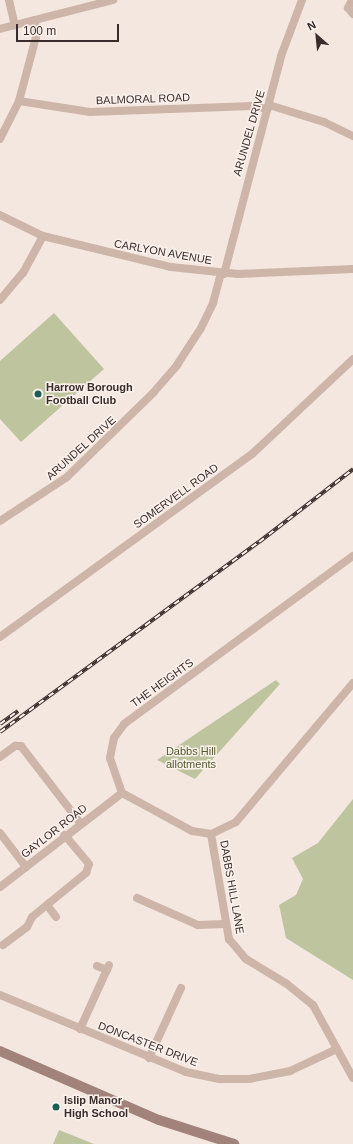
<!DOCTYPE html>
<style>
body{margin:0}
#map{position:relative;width:353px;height:1144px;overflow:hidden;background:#f4e7df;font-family:Arial,sans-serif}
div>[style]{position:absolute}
.green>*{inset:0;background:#bdc49e}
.street>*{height:8px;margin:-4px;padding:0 4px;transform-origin:4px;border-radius:4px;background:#cdb5aa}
.secondary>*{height:10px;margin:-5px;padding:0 5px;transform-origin:5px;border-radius:5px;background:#a1837b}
.rail>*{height:3.5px;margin-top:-1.75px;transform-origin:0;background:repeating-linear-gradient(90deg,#fbf2ec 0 6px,#3a2c2a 0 12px);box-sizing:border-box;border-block:1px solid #3a2c2a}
.dots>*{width:11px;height:11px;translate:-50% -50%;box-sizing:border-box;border:2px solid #fbf2ec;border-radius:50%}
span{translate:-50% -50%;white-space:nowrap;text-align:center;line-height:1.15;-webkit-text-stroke:3px #fbf2ec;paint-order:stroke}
.street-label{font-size:11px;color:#3a2c2a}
.poi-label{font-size:11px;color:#3a2c2a;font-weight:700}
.left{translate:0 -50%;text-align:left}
.park-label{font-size:11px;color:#505a2c}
.north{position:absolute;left:297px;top:16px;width:40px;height:40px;-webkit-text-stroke:3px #fbf2ec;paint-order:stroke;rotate:333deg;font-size:11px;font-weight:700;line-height:16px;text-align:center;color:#3a2c2a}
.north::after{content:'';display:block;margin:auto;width:14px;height:18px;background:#3a2c2a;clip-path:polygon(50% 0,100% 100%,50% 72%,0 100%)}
.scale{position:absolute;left:16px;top:24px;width:103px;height:18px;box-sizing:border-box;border:2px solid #3a2c2a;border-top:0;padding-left:5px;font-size:12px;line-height:14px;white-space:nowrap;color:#3a2c2a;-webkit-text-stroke:3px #fbf2ec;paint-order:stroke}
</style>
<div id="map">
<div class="green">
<div style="clip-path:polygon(54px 313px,104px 369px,21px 442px,0 419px,0 361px)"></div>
<div style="clip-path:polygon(276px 680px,280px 684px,195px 779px,157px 760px)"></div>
<div style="clip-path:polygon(353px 799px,353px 980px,286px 938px,279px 905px,296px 895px,303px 879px,292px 858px,318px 843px)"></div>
<div style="clip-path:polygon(59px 1130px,94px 1144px,53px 1144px)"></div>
</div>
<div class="street">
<div style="left:9px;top:0;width:26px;rotate:77deg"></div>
<div style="left:352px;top:0;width:9px;rotate:117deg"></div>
<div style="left:348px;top:8px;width:8px;rotate:50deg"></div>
<div style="left:0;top:29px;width:117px;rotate:-14.4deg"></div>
<div style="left:19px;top:101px;width:72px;rotate:8.8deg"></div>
<div style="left:90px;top:112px;width:162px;rotate:-2.1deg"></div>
<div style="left:252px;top:106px;width:16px;rotate:11deg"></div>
<div style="left:269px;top:105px;width:58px;rotate:17.2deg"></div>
<div style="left:324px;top:122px;width:32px;rotate:26deg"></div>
<div style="left:0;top:139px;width:42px;rotate:-63.4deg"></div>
<div style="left:19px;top:101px;width:66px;rotate:-75.1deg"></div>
<div style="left:36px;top:37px;width:17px;rotate:-93deg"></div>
<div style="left:0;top:215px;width:48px;rotate:26deg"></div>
<div style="left:43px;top:236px;width:132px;rotate:13.6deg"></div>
<div style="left:171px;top:267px;width:67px;rotate:6deg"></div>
<div style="left:238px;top:274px;width:115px;rotate:-2.5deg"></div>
<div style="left:224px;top:274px;width:225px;rotate:-75.3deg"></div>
<div style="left:281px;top:56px;width:60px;rotate:-69.4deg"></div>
<div style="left:0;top:300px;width:35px;rotate:-50deg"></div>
<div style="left:23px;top:273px;width:42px;rotate:-61.6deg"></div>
<div style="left:0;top:521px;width:80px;rotate:-33.3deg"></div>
<div style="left:67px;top:477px;width:120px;rotate:-44.3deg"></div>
<div style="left:153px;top:393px;width:37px;rotate:-49deg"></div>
<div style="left:177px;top:365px;width:44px;rotate:-57deg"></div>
<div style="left:201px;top:328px;width:28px;rotate:-64deg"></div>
<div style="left:213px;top:303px;width:31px;rotate:-75deg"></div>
<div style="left:0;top:637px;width:311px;rotate:-36deg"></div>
<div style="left:252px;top:454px;width:139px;rotate:-43.2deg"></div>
<div style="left:353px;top:683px;width:182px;rotate:130.1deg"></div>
<div style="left:236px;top:822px;width:28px;rotate:154deg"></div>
<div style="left:211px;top:834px;width:107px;rotate:80.3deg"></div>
<div style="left:229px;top:939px;width:26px;rotate:50deg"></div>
<div style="left:246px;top:959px;width:48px;rotate:31.4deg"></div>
<div style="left:287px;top:984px;width:33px;rotate:39deg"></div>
<div style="left:313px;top:1005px;width:83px;rotate:61.3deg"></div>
<div style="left:0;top:757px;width:19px;rotate:-36deg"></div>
<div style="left:15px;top:746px;width:6px"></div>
<div style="left:21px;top:746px;width:98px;rotate:52.4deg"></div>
<div style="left:0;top:833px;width:43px;rotate:52.6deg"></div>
<div style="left:211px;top:834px;width:19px;rotate:-171deg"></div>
<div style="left:192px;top:831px;width:80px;rotate:-151.5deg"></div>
<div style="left:122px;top:793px;width:37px;rotate:-109deg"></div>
<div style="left:110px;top:758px;width:20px;rotate:-79deg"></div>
<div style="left:114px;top:738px;width:17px;rotate:-54deg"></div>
<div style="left:124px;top:724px;width:284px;rotate:-36.3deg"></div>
<div style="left:0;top:887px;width:154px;rotate:-37.6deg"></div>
<div style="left:137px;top:898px;width:67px;rotate:23.9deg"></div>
<div style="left:198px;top:925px;width:27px;rotate:-2deg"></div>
<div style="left:47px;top:905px;width:15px;rotate:53deg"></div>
<div style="left:3px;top:945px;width:30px;rotate:-37deg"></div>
<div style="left:27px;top:927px;width:11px;rotate:-63deg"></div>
<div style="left:32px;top:917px;width:70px;rotate:-39.2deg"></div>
<div style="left:86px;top:873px;width:9px;rotate:-72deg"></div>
<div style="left:89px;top:864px;width:38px;rotate:-130deg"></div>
<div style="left:97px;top:966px;width:11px;rotate:22deg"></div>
<div style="left:0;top:995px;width:201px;rotate:22.5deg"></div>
<div style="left:186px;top:1072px;width:35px;rotate:12deg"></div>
<div style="left:220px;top:1079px;width:29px"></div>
<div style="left:249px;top:1079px;width:42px;rotate:-11deg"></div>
<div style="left:290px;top:1071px;width:52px;rotate:-25.1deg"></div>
<div style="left:80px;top:1029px;width:70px;rotate:-65.6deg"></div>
<div style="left:149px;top:1058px;width:77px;rotate:-65.4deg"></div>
</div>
<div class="secondary">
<div style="left:0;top:1051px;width:173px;rotate:23.5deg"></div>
<div style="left:159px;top:1120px;width:79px;rotate:17.7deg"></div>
</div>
<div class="rail">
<div style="left:0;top:724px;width:22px;rotate:-36deg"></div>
<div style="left:0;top:732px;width:321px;rotate:-36.3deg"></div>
<div style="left:259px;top:542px;width:119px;rotate:-37.8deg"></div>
</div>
<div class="dots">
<div style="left:38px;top:394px;background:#1d5e58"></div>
<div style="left:56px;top:1107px;background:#1d5e58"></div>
</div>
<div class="street-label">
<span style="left:143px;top:99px;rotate:-2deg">BALMORAL ROAD</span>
<span style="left:249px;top:133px;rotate:-74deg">ARUNDEL DRIVE</span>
<span style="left:163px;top:252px;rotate:10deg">CARLYON AVENUE</span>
<span style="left:81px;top:448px;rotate:-42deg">ARUNDEL DRIVE</span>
<span style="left:176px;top:496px;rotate:-36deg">SOMERVELL ROAD</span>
<span style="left:162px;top:683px;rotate:-36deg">THE HEIGHTS</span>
<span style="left:54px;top:831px;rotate:-38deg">GAYLOR ROAD</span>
<span style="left:232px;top:887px;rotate:80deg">DABBS HILL LANE</span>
<span style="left:148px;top:1044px;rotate:21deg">DONCASTER DRIVE</span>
</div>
<div class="poi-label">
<span class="left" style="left:46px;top:394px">Harrow Borough<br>Football Club</span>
<span class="left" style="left:64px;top:1107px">Islip Manor<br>High School</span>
</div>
<div class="park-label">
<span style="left:191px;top:758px">Dabbs Hill<br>allotments</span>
</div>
<div class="north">N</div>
<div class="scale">100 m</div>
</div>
